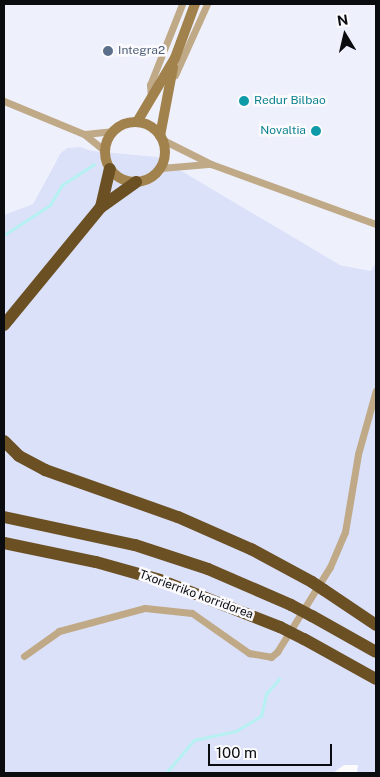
<!DOCTYPE html>
<style>
body{margin:0}
#map{position:relative;width:380px;height:777px;overflow:hidden;background:#fbfbfe;font-family:"Public Sans",sans-serif}
div>[style]{position:absolute}
.built>*{inset:0;background:#eef0fc}
.green>*{inset:0;background:#dce1fa}
.stream>*{height:2.5px;margin:-1.25px;padding:0 1.25px;transform-origin:1.25px;border-radius:1.25px;background:#b6f1f2}
.street>*{height:7px;margin:-3.5px;padding:0 3.5px;transform-origin:3.5px;border-radius:3.5px;background:#bfa987}
.secondary>*{height:10px;margin:-5px;padding:0 5px;transform-origin:5px;border-radius:5px;background:#a1814c}
.secondary>.ring{margin:-5px;padding:0;box-sizing:content-box;background:none;border:10px solid #a1814c;border-radius:50%}
.highway>*{height:12px;margin:-6px;padding:0 6px;transform-origin:6px;border-radius:6px;background:#6b5023}
.highway-bridge>*{height:12px;margin:-6px;padding:0 6px;transform-origin:6px;border-radius:6px;background:#6b5023}
.dots>*{width:14px;height:14px;translate:-50% -50%;box-sizing:border-box;border:2px solid #fbfbfe;border-radius:50%}
span{translate:-50% -50%;white-space:nowrap;text-align:center;line-height:1.15;-webkit-text-stroke:5px #fbfbfe;paint-order:stroke}
.service-label{font-size:12px;color:#4e5e75}
.left{translate:0 -50%;text-align:left}
.culture-label{font-size:12px;color:#0d838f}
.right{translate:-100% -50%;text-align:right}
.street-label{font-size:12px;color:#0b0c0f}
.frame{position:absolute;inset:0;border:5px solid #0b0c0f;pointer-events:none}
.north{position:absolute;left:320px;top:10px;width:50px;height:50px;-webkit-text-stroke:4px #fbfbfe;paint-order:stroke;rotate:351deg;font-size:14px;font-weight:700;line-height:20px;text-align:center;color:#0b0c0f}
.north::after{content:'';display:block;margin:auto;width:18px;height:22px;background:#0b0c0f;clip-path:polygon(50% 0,100% 100%,50% 72%,0 100%)}
.scale{position:absolute;left:208px;top:744px;width:124px;height:22px;box-sizing:border-box;border:2px solid #0b0c0f;border-top:0;padding-left:6px;font-size:15px;line-height:18px;white-space:nowrap;color:#0b0c0f;-webkit-text-stroke:4px #fbfbfe;paint-order:stroke}
</style>
<div id="map">
<div class="built">
<div style="clip-path:polygon(4px 4px,376px 4px,376px 262px,371px 271px,337px 264px,158px 157px,93px 151px,80px 147px,67px 148px,55px 162px,33px 204px,4px 215px)"></div>
</div>
<div class="green">
<div style="clip-path:polygon(80px 147px,93px 151px,158px 157px,340px 265px,371px 271px,376px 262px,376px 773px,357px 773px,358px 765px,344px 765px,333px 773px,4px 773px,4px 215px,33px 204px,60px 154px,67px 148px)"></div>
</div>
<div class="stream">
<div style="left:4px;top:235px;width:55px;rotate:-33.1deg"></div>
<div style="left:50px;top:205px;width:23px;rotate:-59deg"></div>
<div style="left:62px;top:185px;width:38px;rotate:-33deg"></div>
<div style="left:166px;top:773px;width:43px;rotate:-49.7deg"></div>
<div style="left:194px;top:740px;width:43px;rotate:-12.1deg"></div>
<div style="left:236px;top:731px;width:29px;rotate:-31deg"></div>
<div style="left:261px;top:716px;width:23px;rotate:-77deg"></div>
<div style="left:266px;top:694px;width:20px;rotate:-49deg"></div>
</div>
<div class="street">
<div style="left:175px;top:75px;width:78px;rotate:-65.7deg"></div>
<div style="left:151px;top:97px;width:12px;rotate:-95deg"></div>
<div style="left:150px;top:85px;width:87px;rotate:-68.4deg"></div>
<div style="left:4px;top:101px;width:87px;rotate:22.4deg"></div>
<div style="left:84px;top:134px;width:27px;rotate:39deg"></div>
<div style="left:85px;top:134px;width:29px;rotate:-6deg"></div>
<div style="left:163px;top:140px;width:54px;rotate:26.6deg"></div>
<div style="left:211px;top:164px;width:176px;rotate:20deg"></div>
<div style="left:161px;top:168px;width:47px;rotate:-4.9deg"></div>
<div style="left:24px;top:656px;width:43px;rotate:-35.5deg"></div>
<div style="left:59px;top:631px;width:89px;rotate:-15deg"></div>
<div style="left:145px;top:608px;width:47px;rotate:6.1deg"></div>
<div style="left:192px;top:613px;width:70px;rotate:35.1deg"></div>
<div style="left:249px;top:653px;width:22px;rotate:10deg"></div>
<div style="left:271px;top:657px;width:8px;rotate:-40deg"></div>
<div style="left:277px;top:652px;width:100px;rotate:-58.1deg"></div>
<div style="left:330px;top:567px;width:38px;rotate:-67deg"></div>
<div style="left:345px;top:532px;width:79px;rotate:-80.5deg"></div>
<div style="left:358px;top:454px;width:66px;rotate:-74.3deg"></div>
</div>
<div class="secondary">
<div style="left:137px;top:122px;width:74px;rotate:-59.3deg"></div>
<div style="left:175px;top:58px;width:58px;rotate:-69.7deg"></div>
<div class="ring" style="left:105px;top:122px;width:50px;height:50px"></div>
<div style="left:160px;top:136px;width:70px;rotate:-79.3deg"></div>
</div>
<div class="highway">
<div style="left:101px;top:207px;width:39px;rotate:-77deg"></div>
<div style="left:4px;top:325px;width:153px;rotate:-50.6deg"></div>
<div style="left:101px;top:207px;width:43px;rotate:-35.5deg"></div>
<div style="left:4px;top:441px;width:21px;rotate:45deg"></div>
<div style="left:19px;top:456px;width:30px;rotate:28deg"></div>
<div style="left:45px;top:470px;width:141px;rotate:19.5deg"></div>
<div style="left:178px;top:517px;width:80px;rotate:23.7deg"></div>
<div style="left:251px;top:549px;width:69px;rotate:28.4deg"></div>
<div style="left:4px;top:517px;width:134px;rotate:12.1deg"></div>
<div style="left:135px;top:545px;width:77px;rotate:18.2deg"></div>
<div style="left:208px;top:569px;width:90px;rotate:23.4deg"></div>
<div style="left:4px;top:543px;width:94px;rotate:11.7deg"></div>
<div style="left:96px;top:562px;width:66px;rotate:15.7deg"></div>
<div style="left:160px;top:580px;width:129px;rotate:21.4deg"></div>
<div style="left:324px;top:590px;width:63px;rotate:33.9deg"></div>
<div style="left:312px;top:616px;width:73px;rotate:29.4deg"></div>
<div style="left:304px;top:639px;width:82px;rotate:29.1deg"></div>
</div>
<div class="highway-bridge">
<div style="left:312px;top:582px;width:14px;rotate:34deg"></div>
<div style="left:291px;top:605px;width:24px;rotate:28deg"></div>
<div style="left:280px;top:627px;width:27px;rotate:27deg"></div>
</div>
<div class="dots">
<div style="left:108px;top:51px;background:#5c6f8a"></div>
<div style="left:244px;top:101px;background:#0f9aa8"></div>
<div style="left:316px;top:131px;background:#0f9aa8"></div>
</div>
<div class="service-label">
<span class="left" style="left:118px;top:51px">Integra2</span>
</div>
<div class="culture-label">
<span class="left" style="left:254px;top:101px">Redur Bilbao</span>
<span class="right" style="left:306px;top:131px">Novaltia</span>
</div>
<div class="street-label">
<span style="left:196px;top:595px;rotate:20deg">Txorierriko korridorea</span>
</div>
<div class="frame"></div>
<div class="north">N</div>
<div class="scale">100 m</div>
</div>
